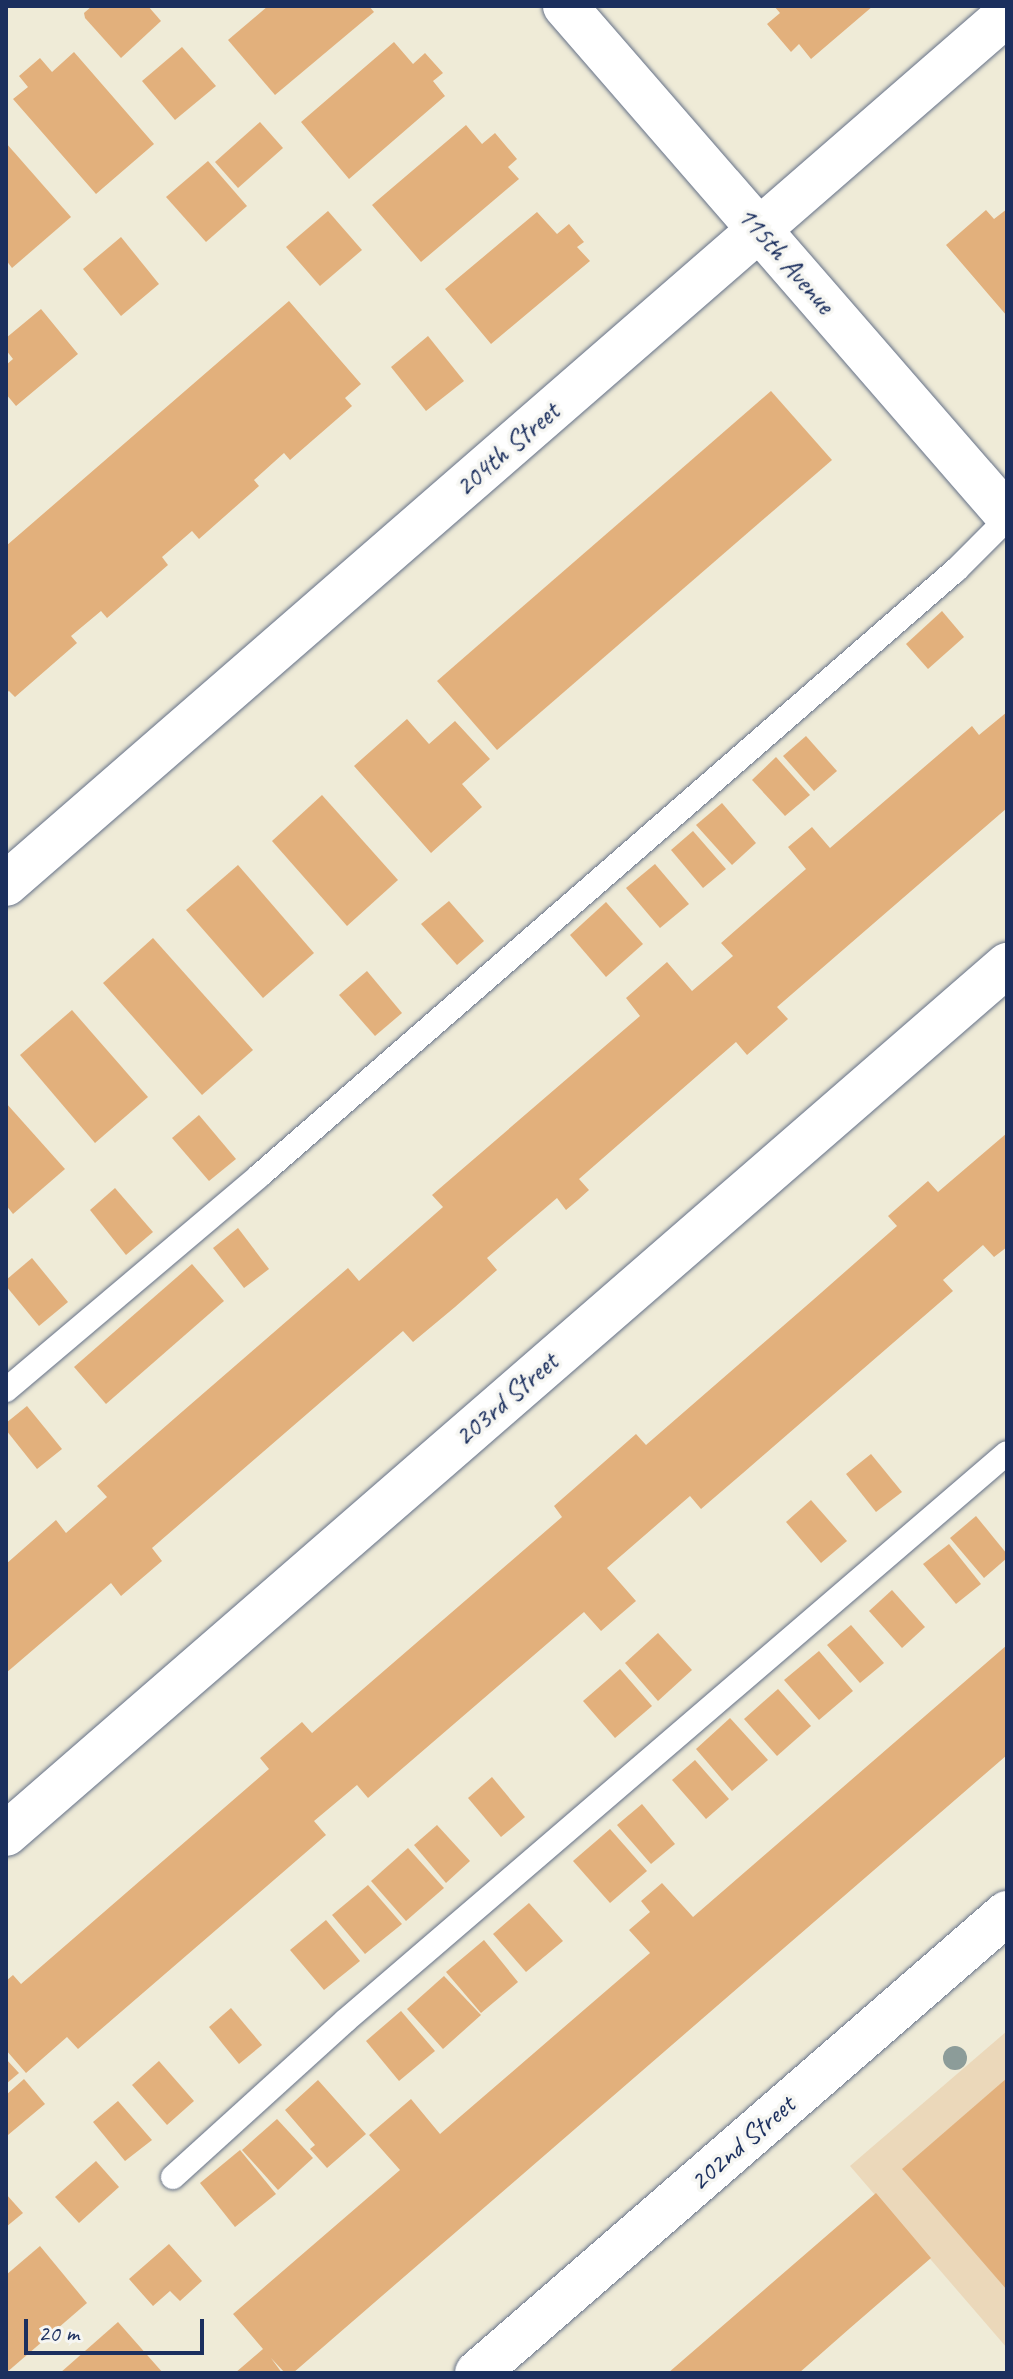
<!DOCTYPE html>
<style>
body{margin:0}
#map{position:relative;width:1013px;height:2379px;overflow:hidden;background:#efebd7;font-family:Caveat,sans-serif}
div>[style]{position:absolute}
.built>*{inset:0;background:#ebd8ba}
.building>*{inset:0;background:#e2b07c}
.roads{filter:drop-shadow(0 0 2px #657188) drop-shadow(0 0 2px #657188)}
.lane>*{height:24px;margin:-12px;padding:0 12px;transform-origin:12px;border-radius:12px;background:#fff}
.street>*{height:44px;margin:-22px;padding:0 22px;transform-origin:22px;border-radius:22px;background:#fff}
.trees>*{width:24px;height:24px;margin:-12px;border-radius:50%;background:#8c9c99}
span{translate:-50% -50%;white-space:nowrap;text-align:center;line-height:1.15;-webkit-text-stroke:7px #f6f6f2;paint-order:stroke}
.street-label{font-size:28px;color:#1b2f5e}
.frame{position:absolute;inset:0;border:8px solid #1b2f5e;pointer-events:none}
.scale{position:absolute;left:24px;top:2319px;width:180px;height:36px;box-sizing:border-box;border:4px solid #1b2f5e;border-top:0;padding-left:10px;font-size:24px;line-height:28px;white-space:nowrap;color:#1b2f5e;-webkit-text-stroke:6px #f6f6f2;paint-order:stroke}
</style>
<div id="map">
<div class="built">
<div style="clip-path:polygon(1007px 2031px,1007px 2348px,850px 2166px)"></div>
</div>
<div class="building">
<div style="clip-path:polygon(92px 6px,148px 6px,161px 21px,121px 58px,85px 18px,84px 13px)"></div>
<div style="clip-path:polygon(268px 6px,369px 6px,374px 12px,275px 95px,228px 40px)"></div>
<div style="clip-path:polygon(774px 6px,873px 6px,811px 59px,799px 44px,791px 52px,767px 24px,780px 13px)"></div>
<div style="clip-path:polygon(394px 42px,413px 64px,425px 53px,443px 73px,433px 81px,445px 96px,349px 179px,301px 122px)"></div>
<div style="clip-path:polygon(182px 47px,216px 86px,175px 120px,142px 81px)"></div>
<div style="clip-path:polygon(74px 52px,154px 144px,96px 194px,13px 99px,28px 87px,19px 76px,40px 58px,52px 72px)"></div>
<div style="clip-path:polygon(260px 122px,283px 148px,238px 188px,215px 162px)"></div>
<div style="clip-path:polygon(466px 125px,482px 144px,495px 133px,517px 159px,508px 167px,519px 179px,421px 262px,372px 205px)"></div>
<div style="clip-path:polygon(6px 143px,71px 217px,12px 268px,6px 260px)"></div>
<div style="clip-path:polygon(208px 161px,247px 206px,206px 242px,166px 197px)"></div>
<div style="clip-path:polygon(1007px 209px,1007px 316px,946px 245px,986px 210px,994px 219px)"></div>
<div style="clip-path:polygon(328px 211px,362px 250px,320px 286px,286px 247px)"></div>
<div style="clip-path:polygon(537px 212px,557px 234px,569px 224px,584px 242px,577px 247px,590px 261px,491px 344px,445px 289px)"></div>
<div style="clip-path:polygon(121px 237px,159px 284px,121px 316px,83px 269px)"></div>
<div style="clip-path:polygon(289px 301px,361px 384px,345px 398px,352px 406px,290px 460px,284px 453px,254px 480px,259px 486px,199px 539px,192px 531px,162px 557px,168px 565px,107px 618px,101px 611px,71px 636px,77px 643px,15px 697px,9px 691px,6px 693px,6px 546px)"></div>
<div style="clip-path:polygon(41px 309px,78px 354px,16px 406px,6px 394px,6px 365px,13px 359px,6px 350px,6px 338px)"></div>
<div style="clip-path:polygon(428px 336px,464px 381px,426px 411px,391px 367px)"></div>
<div style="clip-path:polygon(771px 391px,832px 460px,497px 750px,437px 681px)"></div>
<div style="clip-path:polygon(942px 611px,964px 637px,928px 669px,906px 644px)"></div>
<div style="clip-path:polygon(1007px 712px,1007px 808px,777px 1007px,788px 1019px,747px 1055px,736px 1042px,579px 1179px,589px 1190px,579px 1199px,566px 1210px,557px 1198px,487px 1258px,497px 1270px,455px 1307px,413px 1342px,403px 1331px,152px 1548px,162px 1561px,121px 1596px,111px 1583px,6px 1673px,6px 1564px,56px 1520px,66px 1533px,107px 1497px,97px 1486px,183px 1411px,348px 1268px,359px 1281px,443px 1207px,432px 1195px,640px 1016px,626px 998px,667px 962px,692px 991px,733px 956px,721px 943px,806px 869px,788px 847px,812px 827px,830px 848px,972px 726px,979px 735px)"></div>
<div style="clip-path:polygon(407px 719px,429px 744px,455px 721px,490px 759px,462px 784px,482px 807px,431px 853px,354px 766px)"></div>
<div style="clip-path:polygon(806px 736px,837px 771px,814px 791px,783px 756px)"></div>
<div style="clip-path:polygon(776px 757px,810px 795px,785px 816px,752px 780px)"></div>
<div style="clip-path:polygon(322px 795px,398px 880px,347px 926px,272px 841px)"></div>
<div style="clip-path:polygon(722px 803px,756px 843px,732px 865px,696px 825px)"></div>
<div style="clip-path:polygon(693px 831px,726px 869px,703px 888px,671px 850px)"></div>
<div style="clip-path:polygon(655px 864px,689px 904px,660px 928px,626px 888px)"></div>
<div style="clip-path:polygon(238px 865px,314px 953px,263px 998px,186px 910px)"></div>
<div style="clip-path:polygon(449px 901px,484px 941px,457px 965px,421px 924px)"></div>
<div style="clip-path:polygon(606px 902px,643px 944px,606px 977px,570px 935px)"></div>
<div style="clip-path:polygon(153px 938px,253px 1050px,202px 1095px,103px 983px)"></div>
<div style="clip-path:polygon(367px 971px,402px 1013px,375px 1036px,339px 995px)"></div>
<div style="clip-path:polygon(72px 1010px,148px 1097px,95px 1143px,20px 1055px)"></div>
<div style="clip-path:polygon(6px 1103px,65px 1169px,13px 1214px,6px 1205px)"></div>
<div style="clip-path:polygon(199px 1115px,236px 1159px,209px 1181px,172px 1138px)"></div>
<div style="clip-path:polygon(1007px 1133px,1007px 1247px,994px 1257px,983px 1245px,943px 1280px,953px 1291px,743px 1473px,701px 1509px,690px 1496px,607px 1568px,636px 1601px,601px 1631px,584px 1612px,368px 1798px,357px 1785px,314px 1821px,326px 1835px,78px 2049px,67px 2037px,26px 2073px,6px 2050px,6px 1981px,13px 1975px,21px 1984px,269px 1769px,260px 1758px,302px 1722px,312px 1733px,562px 1517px,554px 1506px,636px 1434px,646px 1445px,813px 1300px,897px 1226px,888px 1216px,928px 1181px,938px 1192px)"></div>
<div style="clip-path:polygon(115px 1188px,153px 1232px,126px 1255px,90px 1210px)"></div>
<div style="clip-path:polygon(238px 1228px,269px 1269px,244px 1288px,213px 1248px)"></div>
<div style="clip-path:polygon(32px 1258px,68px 1302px,39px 1326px,6px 1286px,6px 1280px)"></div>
<div style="clip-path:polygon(192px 1264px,224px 1301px,106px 1404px,74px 1367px)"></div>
<div style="clip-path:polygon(27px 1406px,62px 1449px,37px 1469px,6px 1430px,6px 1423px)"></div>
<div style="clip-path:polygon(871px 1454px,902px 1492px,876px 1512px,846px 1474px)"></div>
<div style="clip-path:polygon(811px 1500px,847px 1541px,821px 1563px,786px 1522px)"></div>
<div style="clip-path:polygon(976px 1516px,1007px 1554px,1007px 1558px,984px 1578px,950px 1538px)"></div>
<div style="clip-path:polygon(949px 1544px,981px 1584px,956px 1604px,923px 1564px)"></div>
<div style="clip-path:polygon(892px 1590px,925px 1627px,902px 1648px,869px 1611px)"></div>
<div style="clip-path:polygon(851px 1625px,884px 1663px,860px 1683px,827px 1645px)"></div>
<div style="clip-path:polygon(658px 1633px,692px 1670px,658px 1701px,625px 1663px)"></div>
<div style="clip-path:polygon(1007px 1645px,1007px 1755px,293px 2373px,285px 2373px,271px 2358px,282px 2373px,235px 2373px,263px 2349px,233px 2314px,400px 2170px,369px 2135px,411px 2099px,440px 2134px,650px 1953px,629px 1930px,650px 1912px,641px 1901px,662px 1883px,693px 1917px)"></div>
<div style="clip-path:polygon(819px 1651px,853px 1691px,819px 1720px,784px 1680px)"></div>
<div style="clip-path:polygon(620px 1669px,652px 1706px,615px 1738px,583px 1701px)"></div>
<div style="clip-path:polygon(778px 1689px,811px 1726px,777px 1756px,744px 1719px)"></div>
<div style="clip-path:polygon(730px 1718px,768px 1760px,732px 1791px,696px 1749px)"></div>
<div style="clip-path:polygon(695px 1760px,729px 1799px,706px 1819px,672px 1780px)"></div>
<div style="clip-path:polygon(492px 1777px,525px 1817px,501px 1837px,468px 1798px)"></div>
<div style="clip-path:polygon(642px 1804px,675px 1844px,651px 1864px,617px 1825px)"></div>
<div style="clip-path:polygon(437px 1825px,470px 1861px,446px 1883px,414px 1845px)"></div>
<div style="clip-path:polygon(610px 1829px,647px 1871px,610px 1903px,573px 1861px)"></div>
<div style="clip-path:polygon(408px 1848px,444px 1888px,406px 1921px,371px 1881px)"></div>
<div style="clip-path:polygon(368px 1885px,402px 1924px,365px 1954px,332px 1915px)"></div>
<div style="clip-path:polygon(529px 1903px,563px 1941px,526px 1972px,493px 1934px)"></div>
<div style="clip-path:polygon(326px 1920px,360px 1961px,324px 1990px,290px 1950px)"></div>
<div style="clip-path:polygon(484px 1940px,518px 1982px,481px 2013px,446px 1972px)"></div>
<div style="clip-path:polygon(444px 1976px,481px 2015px,443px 2049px,407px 2009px)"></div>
<div style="clip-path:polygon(231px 2008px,262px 2045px,239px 2064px,209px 2027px)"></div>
<div style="clip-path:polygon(401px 2011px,435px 2051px,399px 2081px,366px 2041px)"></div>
<div style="clip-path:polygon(6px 2059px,19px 2073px,6px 2084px)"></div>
<div style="clip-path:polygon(159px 2061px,194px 2101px,167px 2125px,132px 2085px)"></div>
<div style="clip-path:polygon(1007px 2078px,1007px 2290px,902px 2169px)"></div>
<div style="clip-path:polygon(24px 2079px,45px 2104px,8px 2135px,6px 2095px)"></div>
<div style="clip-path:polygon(318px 2080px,366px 2134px,327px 2168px,310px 2149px,315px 2145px,285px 2110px)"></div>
<div style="clip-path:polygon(118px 2101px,152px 2140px,125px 2161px,93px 2122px)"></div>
<div style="clip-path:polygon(277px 2119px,313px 2158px,278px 2190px,242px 2150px)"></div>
<div style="clip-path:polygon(240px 2150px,276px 2194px,235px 2227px,200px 2183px)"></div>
<div style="clip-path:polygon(96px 2161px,119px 2187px,79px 2223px,55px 2197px)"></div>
<div style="clip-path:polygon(876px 2193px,931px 2258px,849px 2329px,799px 2373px,668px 2373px)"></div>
<div style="clip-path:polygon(6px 2194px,23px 2213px,6px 2227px)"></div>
<div style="clip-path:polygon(169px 2244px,202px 2281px,180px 2301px,170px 2291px,153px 2306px,129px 2279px)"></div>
<div style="clip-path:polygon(40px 2246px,87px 2303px,6px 2373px,6px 2275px)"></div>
<div style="clip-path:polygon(118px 2322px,163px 2373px,60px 2373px)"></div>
</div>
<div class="roads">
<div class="lane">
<div style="left:6px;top:1390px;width:331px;rotate:-40.2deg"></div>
<div style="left:259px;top:1176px;width:924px;rotate:-41.01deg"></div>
<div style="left:956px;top:570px;width:72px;rotate:-45deg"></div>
<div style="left:173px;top:2177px;width:232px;rotate:-42.2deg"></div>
<div style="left:345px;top:2021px;width:872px;rotate:-40.63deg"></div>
</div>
<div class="street">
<div style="left:565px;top:6px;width:674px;rotate:49.03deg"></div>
<div style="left:6px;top:884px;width:1326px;rotate:-40.99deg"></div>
<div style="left:6px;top:1834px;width:1326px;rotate:-40.96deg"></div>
<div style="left:477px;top:2373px;width:702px;rotate:-40.96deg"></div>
</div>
</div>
<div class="trees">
<div style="left:955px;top:2058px"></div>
</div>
<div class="street-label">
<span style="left:786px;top:260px;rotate:49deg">115th Avenue</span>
<span style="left:507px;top:449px;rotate:-41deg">204th Street</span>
<span style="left:506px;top:1399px;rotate:-41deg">203rd Street</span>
<span style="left:742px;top:2143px;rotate:-41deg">202nd Street</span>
</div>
<div class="frame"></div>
<div class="scale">20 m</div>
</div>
